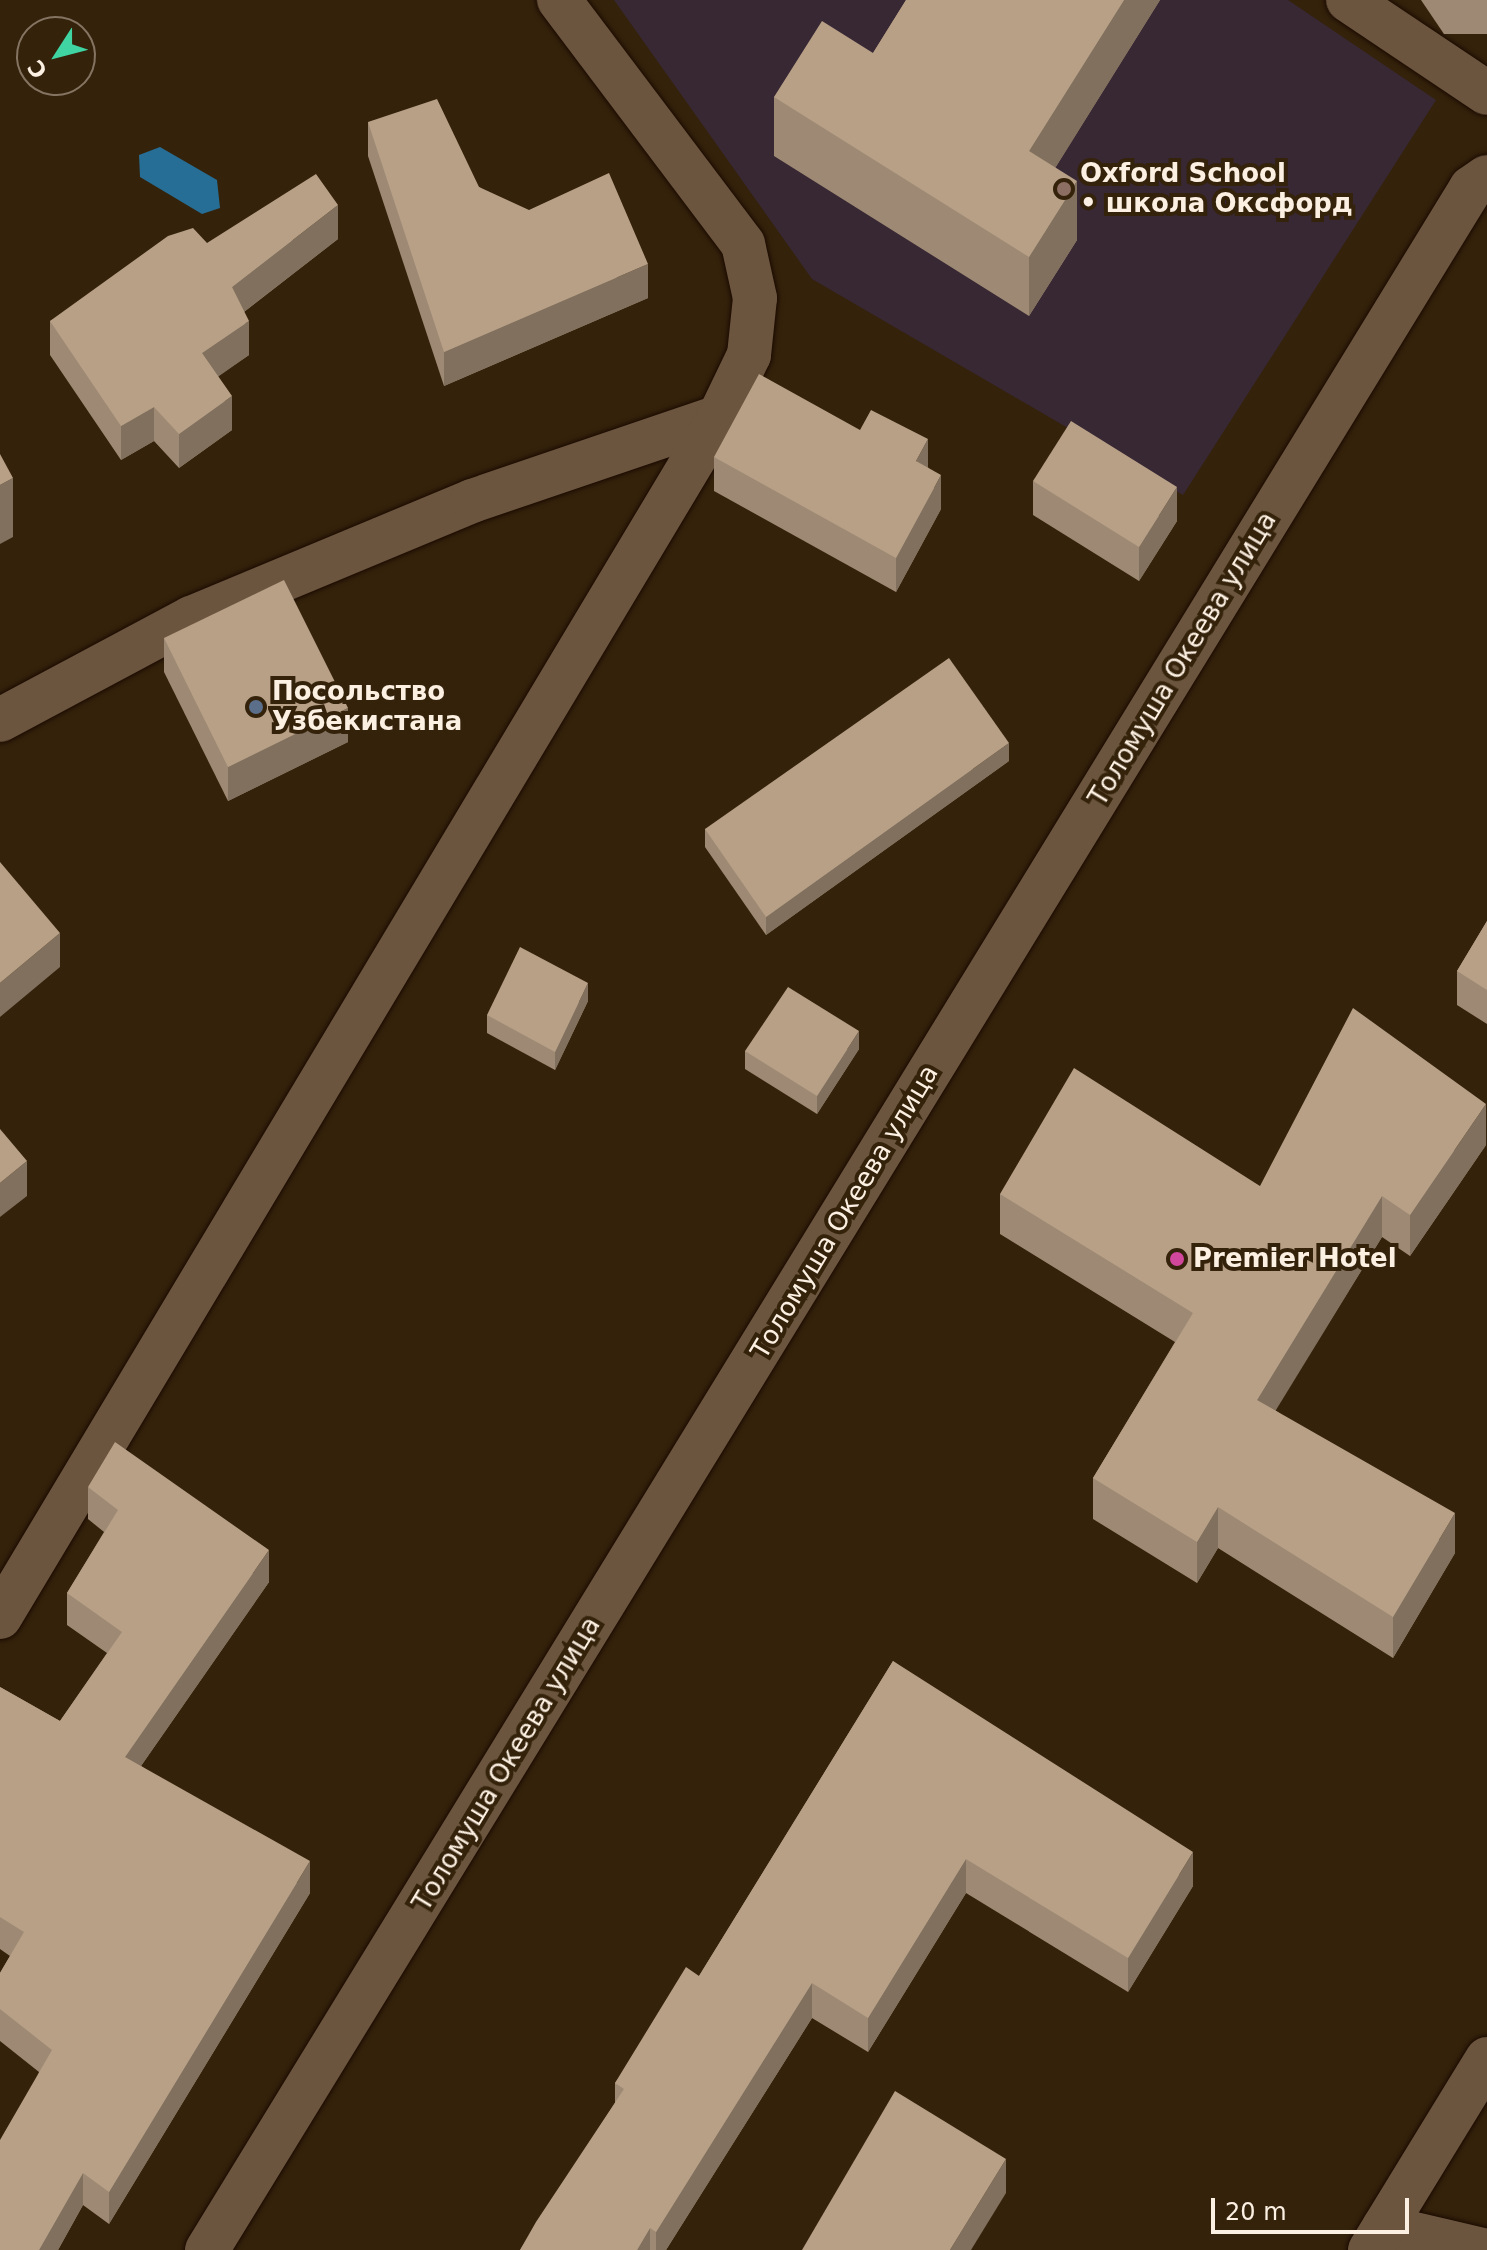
<!DOCTYPE html>
<meta charset="utf-8">
<style>
body{margin:0}
#map{position:relative;width:1487px;height:2250px;overflow:hidden;background:#34220b;font-family:"DejaVu Sans",sans-serif}
div>[style]{position:absolute}
.education>*{inset:0;background:#382833}
.water>*{inset:0;background:#276e96}
.roads{filter:drop-shadow(0 0 2px #1b0a00) drop-shadow(0 0 2px #1b0a00)}
.minor>*{height:44px;margin:-22px;padding:0 22px;transform-origin:22px;border-radius:22px;background:#6b553e}
.wall>*{inset:0;background:#9e8a74}
.shaded-wall>*{inset:0;background:#81705e}
.building>*{inset:0;background:#b8a087}
.dots>*{width:22px;height:22px;translate:-50% -50%;box-sizing:border-box;border:4px solid #34220b;border-radius:50%}
span{translate:-50% -50%;white-space:nowrap;text-align:center;line-height:1.15;-webkit-text-stroke:8px #34220b;paint-order:stroke}
.poi-label{font-size:26px;color:#fcf0e2;font-weight:700}
.left{translate:0 -50%;text-align:left}
.street-label{font-size:26px;color:#fcf0e2}
.north{position:absolute;left:16px;top:16px;width:80px;height:80px;box-sizing:border-box;background:#34220b;border:2px solid #847461;border-radius:50%;rotate:234deg;font-size:22px;font-weight:700;line-height:32px;text-align:center;color:#fcf0e2}
.north::after{content:'';display:block;margin:auto;width:28px;height:36px;background:#3fd4a2;clip-path:polygon(50% 0,100% 100%,50% 72%,0 100%)}
.scale{position:absolute;left:1211px;top:2198px;width:198px;height:36px;box-sizing:border-box;border:4px solid #fcf0e2;border-top:0;padding-left:10px;font-size:24px;line-height:28px;white-space:nowrap;color:#fcf0e2;-webkit-text-stroke:6px #34220b;paint-order:stroke}
</style>
<div id="map">
<div class="education">
<div style="clip-path:polygon(614px 0,1288px 0,1436px 100px,1183px 495px,812px 279px)"></div>
</div>
<div class="water">
<div style="clip-path:polygon(160px 147px,217px 180px,220px 208px,202px 214px,140px 177px,139px 155px)"></div>
</div>
<div class="roads">
<div class="minor">
<div style="left:1348px;top:0;width:167px;rotate:33.8deg"></div>
<div style="left:0;top:720px;width:217px;rotate:-28.1deg"></div>
<div style="left:191px;top:618px;width:304px;rotate:-22.6deg"></div>
<div style="left:472px;top:501px;width:261px;rotate:-18.8deg"></div>
<div style="left:0;top:1617px;width:1399px;rotate:-59.07deg"></div>
<div style="left:719px;top:417px;width:69px;rotate:-64.2deg"></div>
<div style="left:749px;top:355px;width:57px;rotate:-84deg"></div>
<div style="left:755px;top:298px;width:55px;rotate:-102.5deg"></div>
<div style="left:743px;top:244px;width:306px;rotate:-127deg"></div>
<div style="left:1384px;top:2227px;width:102px;rotate:13.1deg"></div>
<div style="left:207px;top:2250px;width:2419px;rotate:-58.49deg"></div>
<div style="left:1471px;top:188px;width:19px;rotate:-35deg"></div>
<div style="left:1370px;top:2250px;width:224px;rotate:-58.5deg"></div>
</div>
</div>
<div class="wall">
<div style="clip-path:polygon(906px 0,1160px 0,1055px 168px,1077px 240px,1029px 316px,774px 156px,774px 97px,873px 53px)"></div>
<div style="clip-path:polygon(1421px 0,1487px 0,1487px 34px,1444px 34px)"></div>
<div style="clip-path:polygon(368px 122px,479px 187px,648px 298px,444px 386px,368px 156px)"></div>
<div style="clip-path:polygon(338px 239px,244px 312px,249px 355px,218px 376px,232px 430px,179px 468px,154px 441px,121px 460px,50px 355px,50px 321px,207px 243px)"></div>
<div style="clip-path:polygon(714px 457px,928px 467px,941px 509px,896px 592px,714px 491px)"></div>
<div style="clip-path:polygon(1033px 481px,1177px 521px,1139px 581px,1033px 515px)"></div>
<div style="clip-path:polygon(164px 638px,348px 742px,228px 801px,164px 672px)"></div>
<div style="clip-path:polygon(1009px 761px,766px 935px,705px 847px,705px 829px)"></div>
<div style="clip-path:polygon(1487px 921px,1487px 1024px,1457px 1005px,1457px 971px)"></div>
<div style="clip-path:polygon(588px 1001px,555px 1070px,487px 1033px,487px 1015px)"></div>
<div style="clip-path:polygon(859px 1049px,817px 1114px,745px 1069px,745px 1051px)"></div>
<div style="clip-path:polygon(1486px 1145px,1410px 1256px,1382px 1237px,1275px 1410px,1455px 1553px,1393px 1658px,1218px 1548px,1197px 1583px,1093px 1519px,1093px 1478px,1175px 1342px,1000px 1234px,1000px 1194px,1260px 1186px)"></div>
<div style="clip-path:polygon(88px 1487px,269px 1582px,141px 1766px,310px 1893px,109px 2224px,83px 2205px,58px 2250px,0 2250px,39px 2072px,0 2041px,0 1973px,10px 1956px,0 1949px,0 1687px,60px 1721px,107px 1653px,67px 1625px,67px 1593px,104px 1532px,88px 1519px)"></div>
<div style="clip-path:polygon(893px 1661px,1193px 1886px,1128px 1992px,966px 1893px,868px 2052px,812px 2018px,666px 2250px,520px 2250px,615px 2103px,615px 2083px,699px 1976px)"></div>
</div>
<div class="shaded-wall">
<div style="clip-path:polygon(1124px 0,1160px 0,1029px 210px,1029px 151px)"></div>
<div style="clip-path:polygon(1077px 181px,1077px 240px,1029px 316px,1029px 257px)"></div>
<div style="clip-path:polygon(338px 205px,338px 239px,232px 321px,232px 287px)"></div>
<div style="clip-path:polygon(648px 264px,648px 298px,444px 386px,444px 352px)"></div>
<div style="clip-path:polygon(249px 321px,249px 355px,202px 388px,202px 353px)"></div>
<div style="clip-path:polygon(232px 396px,232px 430px,179px 468px,179px 434px)"></div>
<div style="clip-path:polygon(154px 407px,154px 441px,121px 460px,121px 426px)"></div>
<div style="clip-path:polygon(928px 439px,928px 474px,916px 461px)"></div>
<div style="clip-path:polygon(941px 475px,941px 509px,896px 592px,896px 558px)"></div>
<div style="clip-path:polygon(13px 478px,13px 537px,0 544px,0 485px)"></div>
<div style="clip-path:polygon(1177px 487px,1177px 521px,1139px 581px,1139px 547px)"></div>
<div style="clip-path:polygon(348px 708px,348px 742px,228px 801px,228px 767px)"></div>
<div style="clip-path:polygon(1009px 743px,1009px 761px,766px 935px,766px 917px)"></div>
<div style="clip-path:polygon(60px 933px,60px 967px,0 1017px,0 983px)"></div>
<div style="clip-path:polygon(588px 983px,588px 1001px,555px 1070px,555px 1052px)"></div>
<div style="clip-path:polygon(859px 1031px,859px 1049px,817px 1114px,817px 1096px)"></div>
<div style="clip-path:polygon(1486px 1104px,1486px 1145px,1410px 1256px,1410px 1215px)"></div>
<div style="clip-path:polygon(27px 1161px,27px 1196px,0 1217px,0 1183px)"></div>
<div style="clip-path:polygon(1382px 1196px,1382px 1237px,1257px 1441px,1257px 1400px)"></div>
<div style="clip-path:polygon(1218px 1507px,1218px 1548px,1197px 1583px,1197px 1542px)"></div>
<div style="clip-path:polygon(1455px 1513px,1455px 1553px,1393px 1658px,1393px 1617px)"></div>
<div style="clip-path:polygon(269px 1550px,269px 1582px,125px 1789px,125px 1757px)"></div>
<div style="clip-path:polygon(1193px 1852px,1193px 1886px,1128px 1992px,1128px 1958px)"></div>
<div style="clip-path:polygon(966px 1859px,966px 1893px,868px 2052px,868px 2018px)"></div>
<div style="clip-path:polygon(310px 1861px,310px 1893px,109px 2224px,109px 2192px)"></div>
<div style="clip-path:polygon(812px 1983px,812px 2018px,666px 2250px,656px 2250px,656px 2232px)"></div>
<div style="clip-path:polygon(1006px 2159px,1006px 2193px,971px 2250px,950px 2250px)"></div>
<div style="clip-path:polygon(83px 2173px,83px 2205px,58px 2250px,39px 2250px)"></div>
<div style="clip-path:polygon(650px 2228px,650px 2250px,637px 2250px)"></div>
</div>
<div class="building">
<div style="clip-path:polygon(906px 0,1124px 0,1029px 151px,1077px 181px,1029px 257px,774px 97px,822px 21px,873px 53px)"></div>
<div style="clip-path:polygon(437px 99px,479px 187px,529px 210px,609px 173px,648px 264px,444px 352px,368px 122px)"></div>
<div style="clip-path:polygon(316px 174px,338px 205px,232px 287px,249px 321px,202px 353px,232px 396px,179px 434px,154px 407px,121px 426px,50px 321px,168px 236px,193px 228px,207px 243px)"></div>
<div style="clip-path:polygon(759px 374px,860px 430px,871px 410px,928px 439px,916px 461px,941px 475px,896px 558px,714px 457px)"></div>
<div style="clip-path:polygon(1071px 421px,1177px 487px,1139px 547px,1033px 481px)"></div>
<div style="clip-path:polygon(0 454px,13px 478px,0 485px)"></div>
<div style="clip-path:polygon(284px 580px,348px 708px,228px 767px,164px 638px)"></div>
<div style="clip-path:polygon(949px 658px,1009px 743px,766px 917px,705px 829px)"></div>
<div style="clip-path:polygon(0 862px,60px 933px,0 983px)"></div>
<div style="clip-path:polygon(1487px 921px,1487px 990px,1457px 971px)"></div>
<div style="clip-path:polygon(520px 947px,588px 983px,555px 1052px,487px 1015px)"></div>
<div style="clip-path:polygon(788px 987px,859px 1031px,817px 1096px,745px 1051px)"></div>
<div style="clip-path:polygon(1353px 1008px,1486px 1104px,1410px 1215px,1382px 1196px,1257px 1400px,1455px 1513px,1393px 1617px,1218px 1507px,1197px 1542px,1093px 1478px,1193px 1313px,1000px 1194px,1074px 1068px,1260px 1186px)"></div>
<div style="clip-path:polygon(0 1129px,27px 1161px,0 1183px)"></div>
<div style="clip-path:polygon(115px 1442px,269px 1550px,125px 1757px,310px 1861px,109px 2192px,83px 2173px,39px 2250px,0 2250px,0 2140px,52px 2050px,0 2009px,0 1973px,24px 1932px,0 1917px,0 1687px,60px 1721px,122px 1632px,67px 1593px,118px 1510px,88px 1487px)"></div>
<div style="clip-path:polygon(893px 1661px,1193px 1852px,1128px 1958px,966px 1859px,868px 2018px,812px 1983px,656px 2232px,650px 2228px,637px 2250px,520px 2250px,536px 2222px,624px 2089px,615px 2083px,686px 1967px,699px 1976px)"></div>
<div style="clip-path:polygon(895px 2091px,1006px 2159px,950px 2250px,802px 2250px)"></div>
</div>
<div class="dots">
<div style="left:1064px;top:189px;background:#8d6e63"></div>
<div style="left:256px;top:707px;background:#5c6f8a"></div>
<div style="left:1177px;top:1259px;background:#d1479c"></div>
</div>
<div class="poi-label">
<span class="left" style="left:1080px;top:189px">Oxford School<br>• школа Оксфорд</span>
<span class="left" style="left:272px;top:707px">Посольство<br>Узбекистана</span>
<span class="left" style="left:1193px;top:1259px">Premier Hotel</span>
</div>
<div class="street-label">
<span style="left:1183px;top:659px;rotate:-59deg">Толомуша Океева улица</span>
<span style="left:845px;top:1212px;rotate:-59deg">Толомуша Океева улица</span>
<span style="left:507px;top:1764px;rotate:-59deg">Толомуша Океева улица</span>
</div>
<div class="north">С</div>
<div class="scale">20 m</div>
</div>
